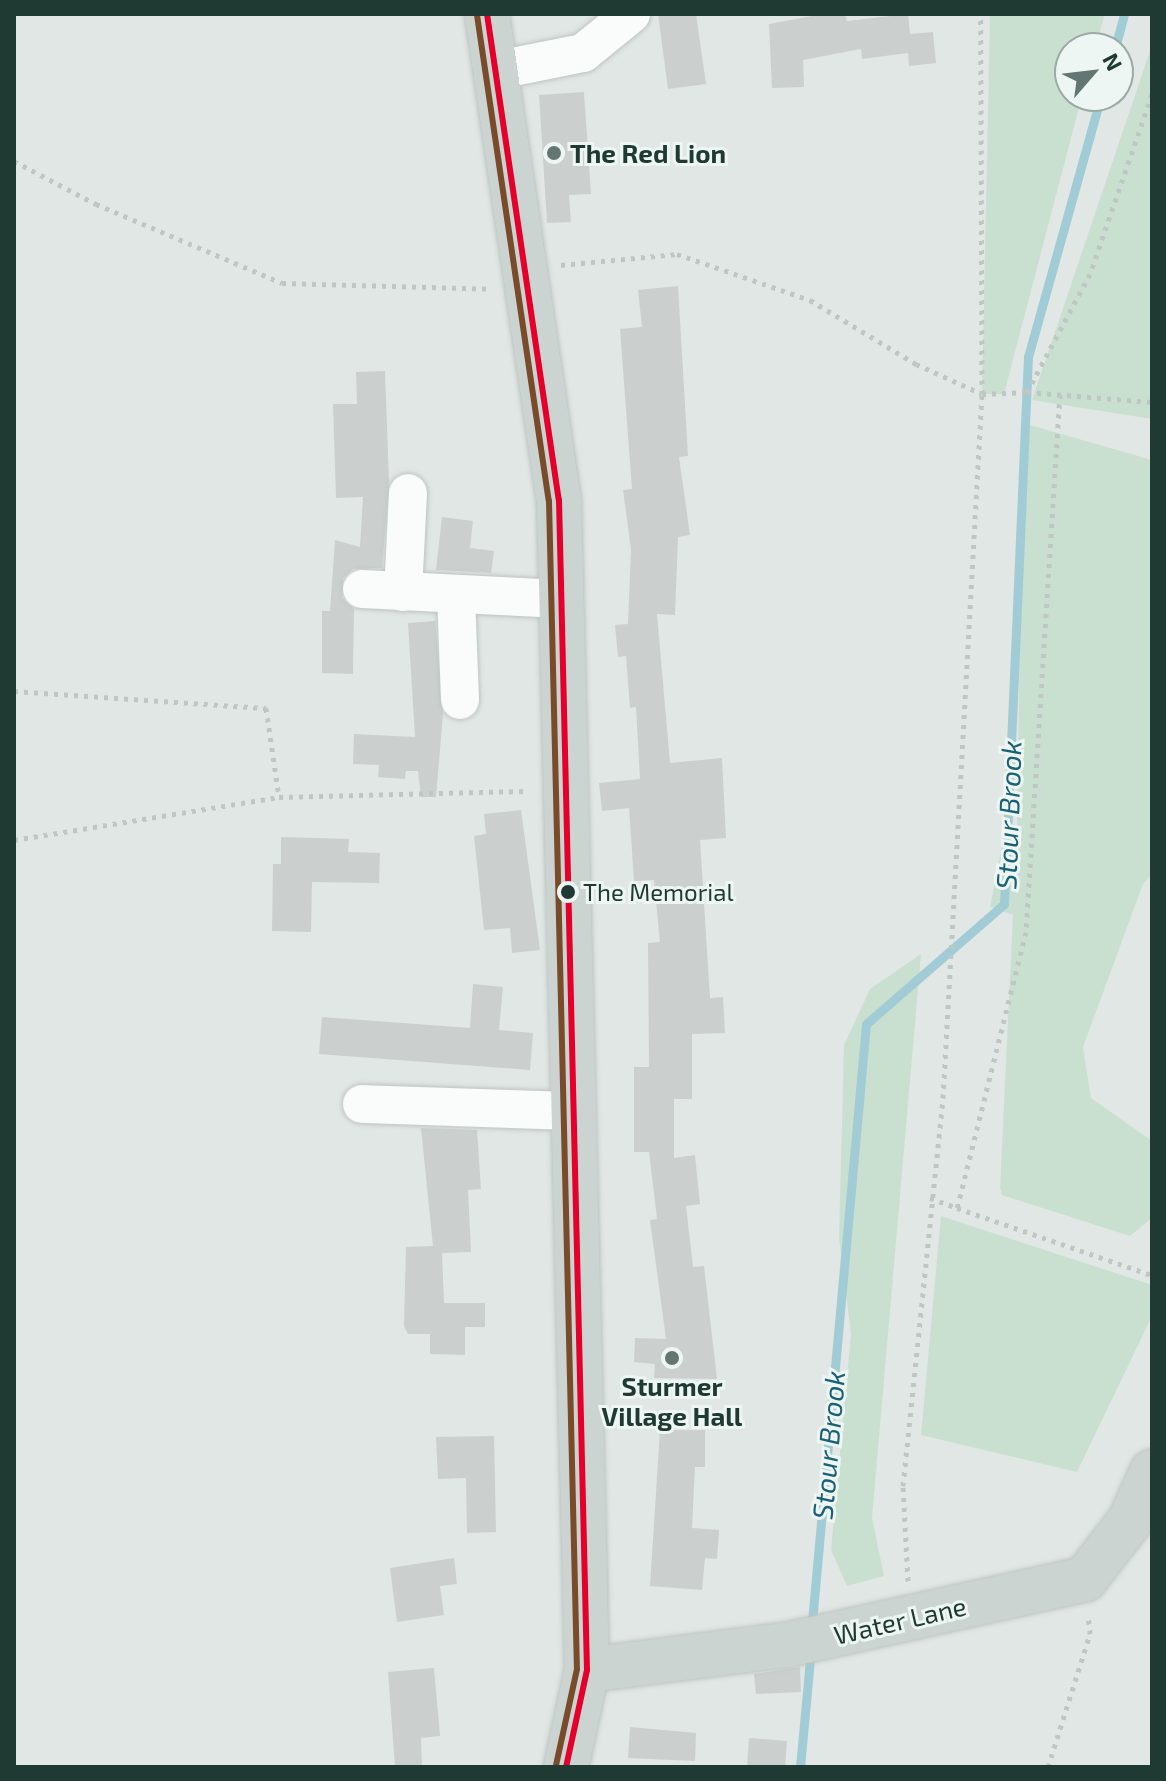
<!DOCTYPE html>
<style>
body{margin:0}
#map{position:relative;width:1166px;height:1781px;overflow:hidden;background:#e1e7e4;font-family:"Exo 2",sans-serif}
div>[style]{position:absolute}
.green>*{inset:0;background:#c9e0d1}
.stream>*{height:9px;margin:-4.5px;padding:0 4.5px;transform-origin:4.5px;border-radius:4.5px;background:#a1ccd6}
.building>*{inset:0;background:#cbd0ce}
.path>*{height:5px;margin-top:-2.5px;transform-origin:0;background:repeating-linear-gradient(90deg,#bfc7c5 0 4px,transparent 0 10px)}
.roads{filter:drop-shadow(0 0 2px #bec4c1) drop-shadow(0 0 2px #bec4c1)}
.minor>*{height:38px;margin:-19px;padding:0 19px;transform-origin:19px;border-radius:19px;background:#fafbfb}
.major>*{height:44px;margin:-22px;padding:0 22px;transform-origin:22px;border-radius:22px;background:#ccd4d2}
.bus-1>*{height:6px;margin:-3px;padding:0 3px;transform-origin:3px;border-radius:3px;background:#e4002b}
.bus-2>*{height:6px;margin:-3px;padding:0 3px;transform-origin:3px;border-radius:3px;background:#7a4b2a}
.dots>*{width:22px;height:22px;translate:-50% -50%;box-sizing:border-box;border:4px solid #eef6f3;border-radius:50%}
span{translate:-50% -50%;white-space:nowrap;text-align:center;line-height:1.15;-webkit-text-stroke:6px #eef6f3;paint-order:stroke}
.bus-label{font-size:24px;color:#1f3933}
.left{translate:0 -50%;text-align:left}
.poi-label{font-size:26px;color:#1f3933;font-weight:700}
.street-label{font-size:26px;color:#1f3933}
.water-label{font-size:28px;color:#1a6175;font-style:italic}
.frame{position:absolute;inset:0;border:16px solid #1f3933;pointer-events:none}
.north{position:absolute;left:1054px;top:32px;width:80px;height:80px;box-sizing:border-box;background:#eef6f3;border:2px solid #9baaa6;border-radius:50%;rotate:62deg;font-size:22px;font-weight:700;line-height:32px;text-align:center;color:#1f3933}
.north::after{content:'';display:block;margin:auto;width:28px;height:36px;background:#637671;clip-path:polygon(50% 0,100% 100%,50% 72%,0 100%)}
</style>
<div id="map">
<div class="green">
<div style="clip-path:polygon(990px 14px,1105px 14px,1095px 48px,1070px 48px,1070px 96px,1082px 96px,1004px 394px,982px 394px)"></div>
<div style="clip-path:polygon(1152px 45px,1152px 419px,1032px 400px)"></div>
<div style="clip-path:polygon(1023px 423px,1152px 460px,1152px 874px,1143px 884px,1083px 1047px,1091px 1098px,1152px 1141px,1152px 1218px,1130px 1236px,1002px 1195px,1000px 1188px,1013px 915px,990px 907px,1005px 829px,1017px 827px)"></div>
<div style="clip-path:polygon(921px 954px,872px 1518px,884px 1576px,847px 1586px,831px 1550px,851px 1334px,839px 1238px,844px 1045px,870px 989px)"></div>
<div style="clip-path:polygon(941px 1216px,1152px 1285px,1152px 1316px,1077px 1472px,921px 1435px)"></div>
</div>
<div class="stream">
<div style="left:1115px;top:48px;width:35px;rotate:-75deg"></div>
<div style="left:812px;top:1622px;width:600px;rotate:-84.84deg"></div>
<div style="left:866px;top:1024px;width:183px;rotate:-41deg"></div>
<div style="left:1004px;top:904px;width:548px;rotate:-87.49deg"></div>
<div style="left:1028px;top:357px;width:271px;rotate:-74.4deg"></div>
<div style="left:800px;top:1767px;width:107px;rotate:-84.7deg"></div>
</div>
<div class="building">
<div style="clip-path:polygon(658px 14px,696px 14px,706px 84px,668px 89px)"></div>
<div style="clip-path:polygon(823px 14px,845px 14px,847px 21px,908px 14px,910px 34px,933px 32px,936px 63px,909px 66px,908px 53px,862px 59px,861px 49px,803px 60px,804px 87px,772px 88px,769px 24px)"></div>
<div style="clip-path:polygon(584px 92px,591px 194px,569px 195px,571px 222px,547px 223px,539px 95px)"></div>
<div style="clip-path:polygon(678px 286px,688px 456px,679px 457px,690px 535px,678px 537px,675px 615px,657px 614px,670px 763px,722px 758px,726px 838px,700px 840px,710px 998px,723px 997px,725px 1033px,692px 1034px,692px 1099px,674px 1099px,674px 1158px,695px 1155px,700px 1204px,686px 1206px,693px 1267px,704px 1266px,717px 1379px,654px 1378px,655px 1364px,634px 1362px,635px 1338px,666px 1339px,650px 1220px,657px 1219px,649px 1152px,634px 1152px,634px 1067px,649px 1067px,648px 943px,660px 942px,654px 880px,634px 881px,629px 808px,602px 811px,599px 783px,640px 779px,636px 707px,630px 708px,626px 656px,618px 657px,615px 625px,628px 624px,631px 549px,623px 490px,632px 489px,620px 329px,642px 327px,638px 290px)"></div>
<div style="clip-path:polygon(385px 371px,389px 483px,382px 568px,353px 569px,343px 578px,342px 598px,354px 609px,353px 674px,322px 673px,322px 611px,330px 611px,335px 540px,360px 547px,363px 497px,336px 498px,333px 404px,357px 404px,356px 372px)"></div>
<div style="clip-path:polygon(442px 517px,473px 521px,470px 548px,494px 551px,491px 573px,436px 570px)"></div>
<div style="clip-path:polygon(435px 621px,443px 714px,436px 797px,421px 797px,418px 771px,406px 771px,405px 779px,378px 777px,379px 765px,353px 764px,354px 734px,415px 737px,408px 623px)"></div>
<div style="clip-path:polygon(521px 810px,540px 950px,512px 953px,510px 928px,484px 930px,474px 836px,486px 834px,484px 814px)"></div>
<div style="clip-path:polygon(281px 837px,349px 839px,348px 852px,380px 853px,379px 883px,312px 882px,311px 932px,272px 931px,273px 864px,281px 864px)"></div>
<div style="clip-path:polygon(473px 984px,503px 987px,499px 1030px,533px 1033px,530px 1070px,319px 1054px,322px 1017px,470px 1028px)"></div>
<div style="clip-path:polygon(421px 1128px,477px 1130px,481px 1189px,468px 1190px,471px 1252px,442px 1253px,444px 1303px,485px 1303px,485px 1327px,465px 1327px,465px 1355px,430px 1354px,430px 1334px,408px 1334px,404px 1326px,406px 1247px,433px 1246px)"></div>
<div style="clip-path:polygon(660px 1430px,705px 1430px,705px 1467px,695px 1467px,692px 1528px,719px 1530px,717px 1559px,705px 1558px,702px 1590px,650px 1586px)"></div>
<div style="clip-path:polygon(494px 1436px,496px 1532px,467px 1533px,466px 1478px,438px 1479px,436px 1437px)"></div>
<div style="clip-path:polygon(454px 1558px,457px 1584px,440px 1586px,444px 1615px,397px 1622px,390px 1568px)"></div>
<div style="clip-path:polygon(800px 1667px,801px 1692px,756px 1694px,754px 1674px)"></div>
<div style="clip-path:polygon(434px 1668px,440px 1736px,421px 1738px,422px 1767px,395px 1767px,388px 1672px)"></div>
<div style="clip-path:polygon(630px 1727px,696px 1733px,695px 1761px,628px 1758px)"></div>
<div style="clip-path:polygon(749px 1738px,787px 1741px,785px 1767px,747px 1767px)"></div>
</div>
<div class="path">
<div style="left:1152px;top:94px;width:190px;rotate:109deg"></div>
<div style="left:1090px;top:274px;width:134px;rotate:118.1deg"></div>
<div style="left:1027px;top:392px;width:125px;rotate:4.6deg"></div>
<div style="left:14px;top:161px;width:93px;rotate:27.7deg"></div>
<div style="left:96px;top:204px;width:202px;rotate:23deg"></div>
<div style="left:282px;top:283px;width:209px;rotate:1.6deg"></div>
<div style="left:561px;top:265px;width:117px;rotate:-5.4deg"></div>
<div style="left:677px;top:254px;width:141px;rotate:19.1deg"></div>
<div style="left:810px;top:300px;width:124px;rotate:31.1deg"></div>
<div style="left:916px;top:364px;width:72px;rotate:24.4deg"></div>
<div style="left:982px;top:394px;width:45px;rotate:-2.5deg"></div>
<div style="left:1060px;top:394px;width:539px;rotate:93.62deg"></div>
<div style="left:1026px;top:932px;width:284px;rotate:104deg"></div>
<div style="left:957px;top:1208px;width:206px;rotate:19deg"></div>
<div style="left:14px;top:691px;width:253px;rotate:3.9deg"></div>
<div style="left:266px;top:708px;width:90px;rotate:81.7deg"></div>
<div style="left:14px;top:840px;width:268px;rotate:-9.2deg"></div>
<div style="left:279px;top:797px;width:250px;rotate:-1.4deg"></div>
<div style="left:930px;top:1198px;width:29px;rotate:20deg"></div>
<div style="left:908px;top:1581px;width:95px;rotate:-93deg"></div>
<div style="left:903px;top:1486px;width:390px;rotate:-84.1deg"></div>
<div style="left:943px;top:1098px;width:705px;rotate:-86.83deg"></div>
<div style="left:982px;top:394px;width:380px;rotate:-90.2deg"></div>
<div style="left:1048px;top:1767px;width:139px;rotate:-72.5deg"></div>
<div style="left:1090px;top:1634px;width:19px;rotate:-96deg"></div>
</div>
<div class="roads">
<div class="minor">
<div style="left:498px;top:70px;width:87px;rotate:-11.3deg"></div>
<div style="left:583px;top:53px;width:62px;rotate:-39.1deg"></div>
<div style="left:362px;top:589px;width:199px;rotate:2.9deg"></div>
<div style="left:403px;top:592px;width:99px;rotate:-87.1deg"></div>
<div style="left:456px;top:595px;width:105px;rotate:87.8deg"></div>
<div style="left:362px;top:1104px;width:212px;rotate:1.9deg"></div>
</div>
<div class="major">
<div style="left:487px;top:14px;width:491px;rotate:81.6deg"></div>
<div style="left:559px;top:500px;width:1170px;rotate:88.63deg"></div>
<div style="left:587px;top:1670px;width:99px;rotate:102.2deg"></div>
<div style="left:587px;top:1670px;width:201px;rotate:-7.2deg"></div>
<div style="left:786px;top:1645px;width:306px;rotate:-12.4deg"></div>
<div style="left:1085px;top:1579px;width:73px;rotate:-52.2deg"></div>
<div style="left:1130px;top:1521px;width:54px;rotate:-65.8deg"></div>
</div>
</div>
<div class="bus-1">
<div style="left:487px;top:14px;width:491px;rotate:81.6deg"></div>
<div style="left:559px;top:500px;width:1170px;rotate:88.63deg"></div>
<div style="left:587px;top:1670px;width:99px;rotate:102.2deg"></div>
</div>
<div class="bus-2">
<div style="left:477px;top:15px;width:491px;rotate:81.6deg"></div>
<div style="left:549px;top:501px;width:1168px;rotate:88.63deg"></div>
<div style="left:577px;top:1669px;width:98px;rotate:102.3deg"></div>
</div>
<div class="dots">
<div style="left:554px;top:153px;background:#637671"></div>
<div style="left:568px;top:892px;background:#1f3933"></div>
<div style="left:672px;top:1358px;background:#637671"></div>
</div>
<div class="bus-label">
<span class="left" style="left:583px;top:892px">The Memorial</span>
</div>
<div class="poi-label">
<span class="left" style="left:570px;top:153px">The Red Lion</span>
<span style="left:672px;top:1401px">Sturmer<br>Village Hall</span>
</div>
<div class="street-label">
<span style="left:900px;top:1620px;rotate:-13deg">Water Lane</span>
</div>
<div class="water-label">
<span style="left:1008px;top:815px;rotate:-88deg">Stour Brook</span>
<span style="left:828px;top:1445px;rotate:-85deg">Stour Brook</span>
</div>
<div class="frame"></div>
<div class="north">N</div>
</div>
